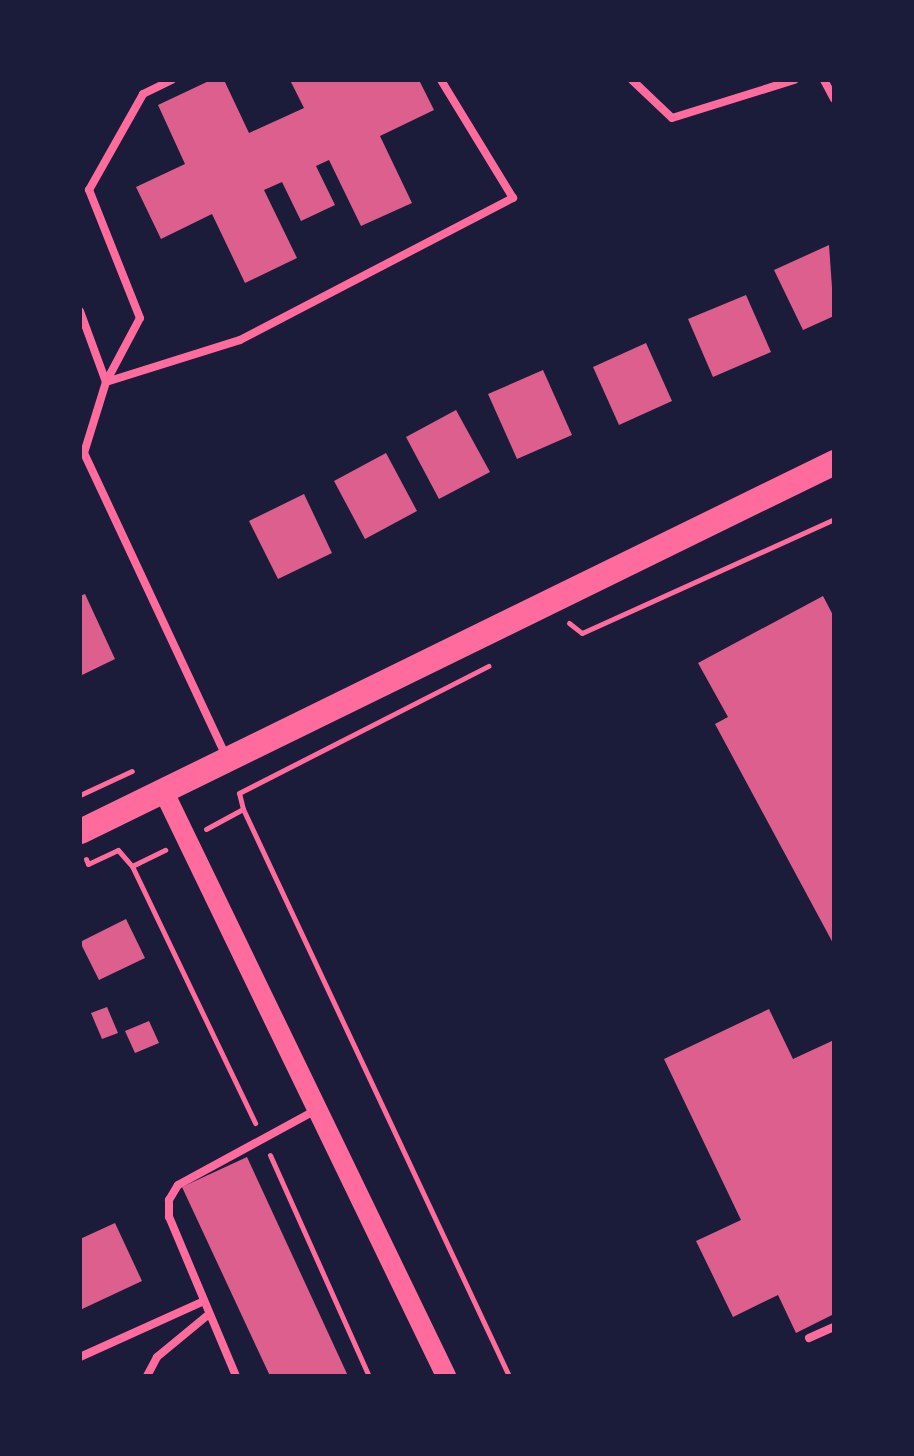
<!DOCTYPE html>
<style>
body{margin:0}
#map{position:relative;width:914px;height:1456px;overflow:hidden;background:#1b1b3a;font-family:Raleway,sans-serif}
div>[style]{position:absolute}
.building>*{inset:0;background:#dd5f8e}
.path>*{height:5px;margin:-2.5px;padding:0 2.5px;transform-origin:2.5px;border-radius:2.5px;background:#ff6b9d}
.service>*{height:8px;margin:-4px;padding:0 4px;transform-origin:4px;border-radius:4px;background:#ff6b9d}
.secondary>*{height:20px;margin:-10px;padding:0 10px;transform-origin:10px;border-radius:10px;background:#ff6b9d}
.primary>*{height:25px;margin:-12.5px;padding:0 12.5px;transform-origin:12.5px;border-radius:12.5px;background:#ff6b9d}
span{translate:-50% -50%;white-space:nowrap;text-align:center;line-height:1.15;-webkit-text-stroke:8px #1b1b3a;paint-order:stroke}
.frame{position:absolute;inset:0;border:82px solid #1b1b3a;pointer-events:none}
</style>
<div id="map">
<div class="building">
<div style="clip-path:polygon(211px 80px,224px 80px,249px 133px,304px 108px,290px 80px,419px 80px,434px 110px,380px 136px,412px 203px,361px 226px,329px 160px,316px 166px,335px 205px,301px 221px,282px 182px,264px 190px,297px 258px,245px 283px,212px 214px,161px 239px,136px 187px,185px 164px,158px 105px)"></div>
<div style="clip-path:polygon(829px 245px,834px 316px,803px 330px,774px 270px)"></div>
<div style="clip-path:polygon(746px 295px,771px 352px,713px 377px,688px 319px)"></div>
<div style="clip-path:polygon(646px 343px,672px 401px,619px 425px,593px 367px)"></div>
<div style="clip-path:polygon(543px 370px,572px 435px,517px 459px,488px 394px)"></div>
<div style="clip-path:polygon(456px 410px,490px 472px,439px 499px,406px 437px)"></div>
<div style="clip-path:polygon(386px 453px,417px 511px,365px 539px,334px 481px)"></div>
<div style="clip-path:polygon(304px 494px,332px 553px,278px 579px,249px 521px)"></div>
<div style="clip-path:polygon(85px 594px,115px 659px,80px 676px,80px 596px)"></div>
<div style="clip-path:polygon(823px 596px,834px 617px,834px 945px,715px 724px,728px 717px,698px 663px)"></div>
<div style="clip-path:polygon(126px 919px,145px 958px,99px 980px,80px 942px)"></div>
<div style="clip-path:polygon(107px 1007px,118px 1033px,102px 1039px,91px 1013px)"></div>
<div style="clip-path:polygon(769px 1009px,793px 1059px,834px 1040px,834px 1314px,796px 1333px,778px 1295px,733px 1317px,696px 1241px,741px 1220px,664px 1059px)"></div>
<div style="clip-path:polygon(149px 1021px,159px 1043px,135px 1053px,125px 1031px)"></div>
<div style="clip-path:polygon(247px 1157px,348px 1376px,270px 1376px,182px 1187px)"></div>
<div style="clip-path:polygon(115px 1223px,142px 1281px,80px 1310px,80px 1239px)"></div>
</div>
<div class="path">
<div style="left:569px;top:623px;width:16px;rotate:38deg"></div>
<div style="left:582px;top:633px;width:277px;rotate:-24.3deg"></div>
<div style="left:80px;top:795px;width:57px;rotate:-24.8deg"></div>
<div style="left:243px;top:809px;width:16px;rotate:-104deg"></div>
<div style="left:239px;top:793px;width:280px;rotate:-27deg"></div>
<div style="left:206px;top:829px;width:42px;rotate:-28.4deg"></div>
<div style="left:243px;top:809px;width:626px;rotate:64.87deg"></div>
<div style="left:86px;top:859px;width:5px;rotate:68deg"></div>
<div style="left:88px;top:864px;width:33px;rotate:-25deg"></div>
<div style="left:118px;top:850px;width:21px;rotate:49deg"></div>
<div style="left:132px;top:866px;width:285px;rotate:64.4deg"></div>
<div style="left:132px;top:866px;width:37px;rotate:-26deg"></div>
<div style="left:270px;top:1155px;width:242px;rotate:65.9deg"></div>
</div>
<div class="service">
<div style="left:632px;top:80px;width:55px;rotate:43.5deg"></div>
<div style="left:672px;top:118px;width:128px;rotate:-17.3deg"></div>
<div style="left:824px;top:80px;width:21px;rotate:62deg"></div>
<div style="left:80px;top:311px;width:76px;rotate:69.9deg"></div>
<div style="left:106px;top:382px;width:74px;rotate:107.2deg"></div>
<div style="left:84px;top:453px;width:332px;rotate:64.9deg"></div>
<div style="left:106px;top:382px;width:140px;rotate:-17.4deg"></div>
<div style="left:240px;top:340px;width:308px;rotate:-27.5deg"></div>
<div style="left:513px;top:198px;width:138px;rotate:-121.4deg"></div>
<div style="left:106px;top:382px;width:72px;rotate:-62deg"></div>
<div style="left:140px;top:318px;width:138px;rotate:-111.7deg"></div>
<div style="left:89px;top:190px;width:110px;rotate:-60.6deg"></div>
<div style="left:143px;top:94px;width:32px;rotate:-26deg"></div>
<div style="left:809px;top:1338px;width:27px;rotate:-24deg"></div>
<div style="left:80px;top:1357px;width:134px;rotate:-24.3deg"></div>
<div style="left:147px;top:1376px;width:21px;rotate:-62deg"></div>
<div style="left:157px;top:1357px;width:66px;rotate:-39.5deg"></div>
<div style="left:236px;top:1376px;width:173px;rotate:-112.8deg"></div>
<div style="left:169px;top:1217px;width:17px;rotate:-90deg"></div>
<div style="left:169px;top:1200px;width:17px;rotate:-59deg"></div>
<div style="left:178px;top:1185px;width:157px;rotate:-28.5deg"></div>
</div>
<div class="secondary">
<div style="left:163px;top:790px;width:651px;rotate:64.22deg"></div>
</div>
<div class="primary">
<div style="left:80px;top:831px;width:839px;rotate:-26.08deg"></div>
</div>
<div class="frame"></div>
</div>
